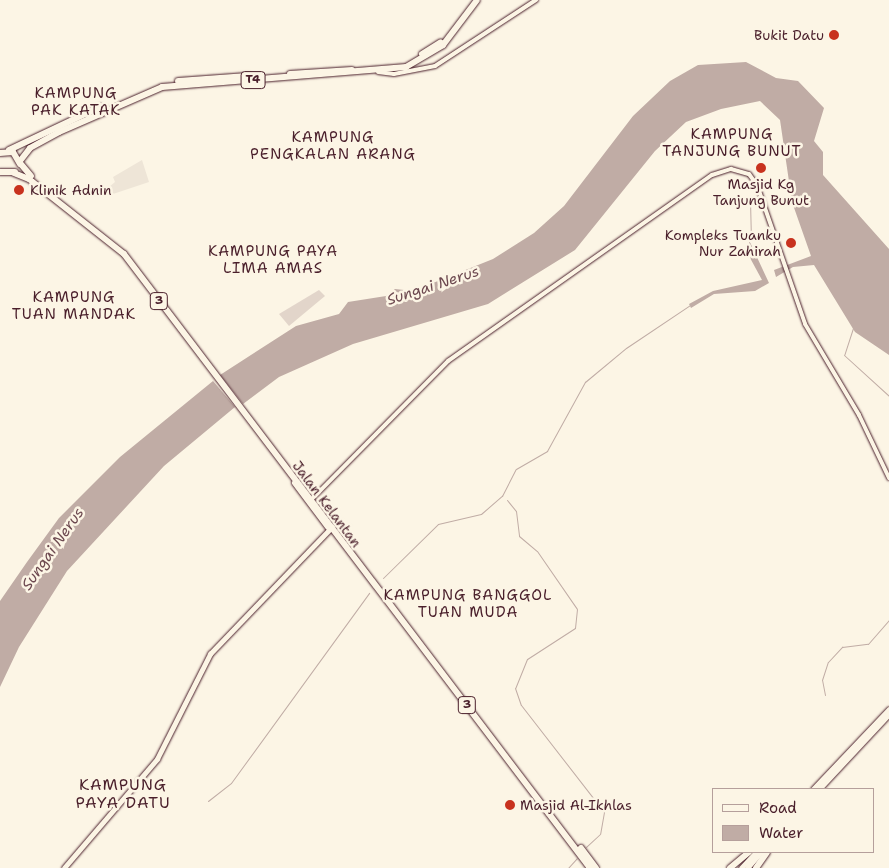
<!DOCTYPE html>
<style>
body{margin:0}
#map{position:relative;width:889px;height:868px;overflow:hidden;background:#fcf5e5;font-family:"Shantell Sans",sans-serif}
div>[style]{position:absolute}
.built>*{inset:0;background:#eee5d7}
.green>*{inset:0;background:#e2d5ca}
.water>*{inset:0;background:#c0aca5}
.stream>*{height:1px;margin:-0.5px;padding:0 0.5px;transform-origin:0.5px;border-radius:0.5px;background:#c0aca5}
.roads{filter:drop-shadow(0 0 1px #4a1f2b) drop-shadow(0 0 1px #4a1f2b)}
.tertiary>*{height:4px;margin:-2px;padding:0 2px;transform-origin:2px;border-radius:2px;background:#fcf5e5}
.secondary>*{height:4.5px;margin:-2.25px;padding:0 2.25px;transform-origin:2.25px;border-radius:2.25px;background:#fcf5e5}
.primary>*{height:5px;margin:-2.5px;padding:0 2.5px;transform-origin:2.5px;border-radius:2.5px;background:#fcf5e5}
.trunk>*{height:6px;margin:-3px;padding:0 3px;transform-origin:3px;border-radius:3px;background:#fcf5e5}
.dots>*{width:14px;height:14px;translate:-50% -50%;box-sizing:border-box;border:2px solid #fcf5e5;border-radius:50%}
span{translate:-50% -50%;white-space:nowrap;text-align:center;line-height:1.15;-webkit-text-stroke:5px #fcf5e5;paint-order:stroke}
.shield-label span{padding:1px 4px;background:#fcf5e5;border:1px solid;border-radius:4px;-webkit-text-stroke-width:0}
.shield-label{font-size:12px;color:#4a1f2b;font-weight:700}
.poi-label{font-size:14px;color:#4a1f2b}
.right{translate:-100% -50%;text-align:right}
.left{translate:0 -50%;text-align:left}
.street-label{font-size:14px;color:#4a1f2b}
.neighbourhood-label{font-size:15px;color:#4a1f2b;letter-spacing:1px}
.water-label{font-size:15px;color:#6d4950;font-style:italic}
.quarter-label{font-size:16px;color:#4a1f2b;letter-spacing:1px}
.legend{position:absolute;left:712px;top:788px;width:162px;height:65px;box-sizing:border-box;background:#fcf5e5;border:1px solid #b59f9b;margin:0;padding:6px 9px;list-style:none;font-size:15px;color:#4a1f2b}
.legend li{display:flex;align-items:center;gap:10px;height:25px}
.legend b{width:25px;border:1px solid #b59f9b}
</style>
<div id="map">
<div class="built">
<div style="clip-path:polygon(142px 160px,149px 182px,113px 194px,109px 187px,115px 182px,113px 177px)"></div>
</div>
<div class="green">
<div style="clip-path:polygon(319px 290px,325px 296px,289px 326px,279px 314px)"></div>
</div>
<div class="water">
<div style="clip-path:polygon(746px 62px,776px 78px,798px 81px,824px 108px,814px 141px,823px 152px,823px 175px,889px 249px,889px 355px,855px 332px,814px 265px,793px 267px,776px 277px,774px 270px,811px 256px,792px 202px,780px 120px,760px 101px,721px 109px,686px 122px,655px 151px,575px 250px,488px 304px,353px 344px,279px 377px,243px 404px,220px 375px,296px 326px,339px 314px,348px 302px,386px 296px,395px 289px,413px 291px,493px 259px,534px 233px,564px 206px,633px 116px,670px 81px,698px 65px)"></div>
<div style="clip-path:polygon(749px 240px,769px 283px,755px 291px,714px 294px,691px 308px,689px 304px,713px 291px,762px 280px,749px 256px)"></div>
<div style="clip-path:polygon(213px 381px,235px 407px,164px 466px,67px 571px,19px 647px,0 687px,0 601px,27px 562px,59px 518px,120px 457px)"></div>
</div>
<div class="stream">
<div style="left:750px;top:200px;width:41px;rotate:88.6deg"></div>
<div style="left:853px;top:328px;width:28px;rotate:108deg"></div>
<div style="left:844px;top:355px;width:61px;rotate:42.3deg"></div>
<div style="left:507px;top:500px;width:14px;rotate:51deg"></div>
<div style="left:516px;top:511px;width:25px;rotate:83deg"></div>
<div style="left:519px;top:536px;width:23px;rotate:40deg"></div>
<div style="left:537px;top:551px;width:70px;rotate:55.4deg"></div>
<div style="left:577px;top:609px;width:19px;rotate:96deg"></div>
<div style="left:575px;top:628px;width:57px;rotate:147.1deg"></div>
<div style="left:527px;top:659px;width:31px;rotate:112deg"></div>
<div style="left:515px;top:688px;width:18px;rotate:71deg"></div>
<div style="left:521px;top:705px;width:135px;rotate:52.2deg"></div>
<div style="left:604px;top:812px;width:22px;rotate:100deg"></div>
<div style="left:600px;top:834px;width:19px;rotate:137deg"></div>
<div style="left:383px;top:578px;width:77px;rotate:-44.5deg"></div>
<div style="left:438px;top:524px;width:44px;rotate:-13.1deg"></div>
<div style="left:481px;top:514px;width:28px;rotate:-41deg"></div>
<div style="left:502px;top:496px;width:30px;rotate:-63deg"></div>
<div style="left:516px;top:469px;width:36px;rotate:-30deg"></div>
<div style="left:547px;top:451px;width:79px;rotate:-61.2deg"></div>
<div style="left:585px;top:382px;width:53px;rotate:-39.7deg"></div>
<div style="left:626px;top:348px;width:77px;rotate:-33.9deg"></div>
<div style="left:825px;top:695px;width:15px;rotate:-101deg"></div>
<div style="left:822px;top:680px;width:19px;rotate:-72deg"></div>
<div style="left:828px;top:662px;width:21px;rotate:-47deg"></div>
<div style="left:842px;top:647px;width:26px;rotate:-7deg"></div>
<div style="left:868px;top:644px;width:32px;rotate:-49deg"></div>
<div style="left:208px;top:801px;width:29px;rotate:-38deg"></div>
<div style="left:231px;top:783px;width:235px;rotate:-54deg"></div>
<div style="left:568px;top:868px;width:13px;rotate:-48deg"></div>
</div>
<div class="roads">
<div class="tertiary">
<div style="left:378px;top:72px;width:16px;rotate:7deg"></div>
<div style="left:394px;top:74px;width:42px;rotate:-11deg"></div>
<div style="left:435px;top:66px;width:121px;rotate:-33.2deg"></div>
<div style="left:311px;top:500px;width:195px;rotate:-45.4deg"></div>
<div style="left:448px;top:361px;width:323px;rotate:-35.2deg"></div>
<div style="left:712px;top:175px;width:20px;rotate:-18deg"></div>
<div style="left:731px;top:169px;width:19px;rotate:16deg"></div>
<div style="left:749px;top:174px;width:14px;rotate:54deg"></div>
<div style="left:757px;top:185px;width:147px;rotate:70.9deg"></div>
<div style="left:805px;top:324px;width:106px;rotate:59.3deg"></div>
<div style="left:859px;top:415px;width:70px;rotate:64.5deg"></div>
</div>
<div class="secondary">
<div style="left:64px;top:868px;width:143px;rotate:-49.5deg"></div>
<div style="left:157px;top:759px;width:118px;rotate:-63.2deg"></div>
<div style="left:210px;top:654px;width:176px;rotate:-46.2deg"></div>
</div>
<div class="primary">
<div style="left:813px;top:789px;width:110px;rotate:-46.5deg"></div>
<div style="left:819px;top:789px;width:103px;rotate:-47deg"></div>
<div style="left:741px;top:868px;width:22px;rotate:-47deg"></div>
<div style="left:747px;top:868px;width:21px;rotate:-49deg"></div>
</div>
<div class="trunk">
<div style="left:422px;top:54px;width:22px;rotate:-32deg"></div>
<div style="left:290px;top:74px;width:62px;rotate:-3.7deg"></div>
<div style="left:178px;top:81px;width:70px;rotate:-4.1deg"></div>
<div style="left:9px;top:150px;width:101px;rotate:-25.3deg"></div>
<div style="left:0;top:153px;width:13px;rotate:-4deg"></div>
<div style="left:13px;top:152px;width:14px;rotate:60deg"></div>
<div style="left:20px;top:161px;width:16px;rotate:-52deg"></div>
<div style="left:30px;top:148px;width:33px;rotate:-29deg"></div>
<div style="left:59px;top:132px;width:112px;rotate:-23.6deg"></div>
<div style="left:162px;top:87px;width:245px;rotate:-4.7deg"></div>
<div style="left:406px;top:67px;width:43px;rotate:-30.7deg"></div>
<div style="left:443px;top:45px;width:56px;rotate:-52.9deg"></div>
<div style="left:20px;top:163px;width:17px;rotate:50deg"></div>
<div style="left:0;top:172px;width:15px"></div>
<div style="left:14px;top:173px;width:16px;rotate:22deg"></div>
<div style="left:29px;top:179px;width:121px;rotate:38.3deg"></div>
<div style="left:124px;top:254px;width:771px;rotate:52.8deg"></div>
<div style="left:295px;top:483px;width:55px;rotate:53.1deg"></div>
<div style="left:581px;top:848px;width:25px;rotate:53deg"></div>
<div style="left:730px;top:868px;width:25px;rotate:-40deg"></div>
<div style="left:756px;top:868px;width:19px;rotate:-55deg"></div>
</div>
</div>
<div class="dots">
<div style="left:834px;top:35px;background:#c8321e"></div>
<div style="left:761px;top:168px;background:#c8321e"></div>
<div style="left:19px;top:190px;background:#c8321e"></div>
<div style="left:791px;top:243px;background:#c8321e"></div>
<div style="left:510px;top:805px;background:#c8321e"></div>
</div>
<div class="shield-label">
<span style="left:253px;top:80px">T4</span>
<span style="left:159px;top:301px">3</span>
<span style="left:467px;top:705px">3</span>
</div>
<div class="poi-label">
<span class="right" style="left:824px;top:35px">Bukit Datu</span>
<span style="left:761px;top:192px">Masjid Kg<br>Tanjung Bunut</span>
<span class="left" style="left:30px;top:190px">Klinik Adnin</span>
<span class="right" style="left:781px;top:243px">Kompleks Tuanku<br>Nur Zahirah</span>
<span class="left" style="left:520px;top:805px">Masjid Al-Ikhlas</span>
</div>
<div class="street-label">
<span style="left:327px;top:504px;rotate:53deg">Jalan Kelantan</span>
</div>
<div class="neighbourhood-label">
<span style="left:76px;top:102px">KAMPUNG<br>PAK KATAK</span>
<span style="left:732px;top:143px">KAMPUNG<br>TANJUNG BUNUT</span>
<span style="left:333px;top:146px">KAMPUNG<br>PENGKALAN ARANG</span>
<span style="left:273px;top:260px">KAMPUNG PAYA<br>LIMA AMAS</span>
<span style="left:74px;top:306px">KAMPUNG<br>TUAN MANDAK</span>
<span style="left:468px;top:604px">KAMPUNG BANGGOL<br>TUAN MUDA</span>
</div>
<div class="water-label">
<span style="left:433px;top:286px;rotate:-18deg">Sungai Nerus</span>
<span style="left:53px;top:549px;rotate:-55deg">Sungai Nerus</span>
</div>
<div class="quarter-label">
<span style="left:123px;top:794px">KAMPUNG<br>PAYA DATU</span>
</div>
<ul class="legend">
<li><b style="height:6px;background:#fcf5e5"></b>Road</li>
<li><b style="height:14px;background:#c0aca5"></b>Water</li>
</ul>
</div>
